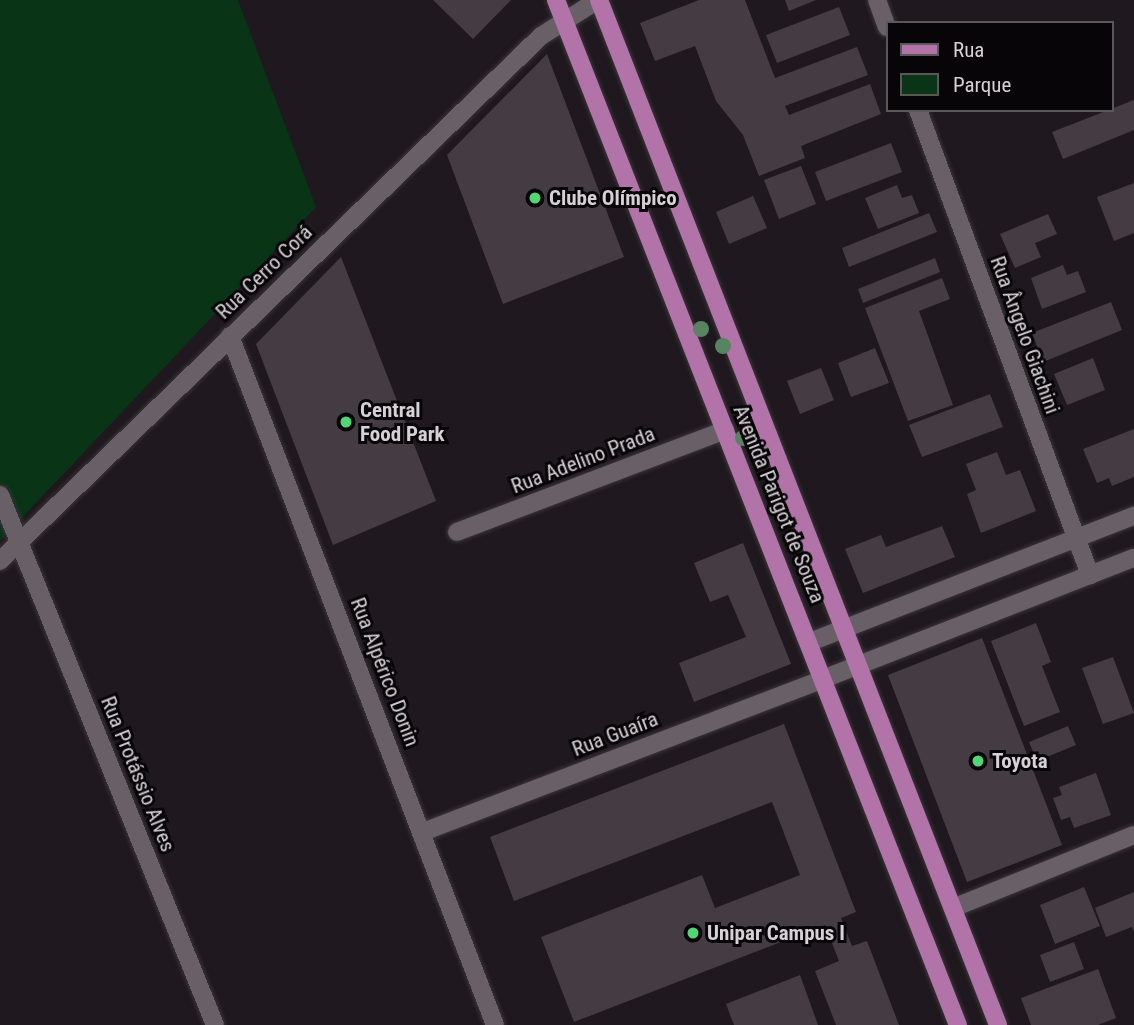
<!DOCTYPE html>
<meta charset="utf-8">
<style>
body{margin:0}
#map{position:relative;width:1134px;height:1025px;overflow:hidden;background:#1f181e;font-family:"Roboto Condensed",sans-serif}
div>[style]{position:absolute}
.green>*{inset:0;background:#093416}
.building>*{inset:0;background:#443c42}
.roads{filter:drop-shadow(0 0 2px #3a3539) drop-shadow(0 0 2px #3a3539)}
.street>*{height:18px;margin:-9px;padding:0 9px;transform-origin:9px;border-radius:9px;background:#696067}
.secondary>*{height:18px;margin:-9px;padding:0 9px;transform-origin:9px;border-radius:9px;background:#696067}
.primary>*{height:18px;margin:-9px;padding:0 9px;transform-origin:9px;border-radius:9px;background:#b173a8}
.trees>*{width:16px;height:16px;margin:-8px;border-radius:50%;background:#588461}
.dots>*{width:19px;height:19px;translate:-50% -50%;box-sizing:border-box;border:4px solid #070507;border-radius:50%}
span{translate:-50% -50%;white-space:nowrap;text-align:center;line-height:1.15;-webkit-text-stroke:6px #070507;paint-order:stroke}
.poi-label{font-size:21px;color:#d6d1d5;font-weight:700}
.left{translate:0 -50%;text-align:left}
.street-label{font-size:21px;color:#d6d1d5}
.legend{position:absolute;left:886px;top:21px;width:228px;height:91px;box-sizing:border-box;background:#070507;border:2px solid #5a5759;margin:0;padding:9px 12px;list-style:none;font-size:21px;color:#d6d1d5}
.legend li{display:flex;align-items:center;gap:14px;height:35px}
.legend b{width:35px;border:2px solid #5a5759}
</style>
<div id="map">
<div class="green">
<div style="clip-path:polygon(0 0,238px 0,316px 207px,0 541px)"></div>
</div>
<div class="building">
<div style="clip-path:polygon(433px 0,511px 0,473px 39px)"></div>
<div style="clip-path:polygon(699px 0,745px 0,775px 78px,857px 47px,868px 75px,785px 106px,789px 115px,870px 84px,881px 114px,801px 146px,805px 158px,759px 176px,743px 135px,716px 101px,695px 46px,655px 61px,640px 23px)"></div>
<div style="clip-path:polygon(785px 0,816px 0,789px 11px)"></div>
<div style="clip-path:polygon(839px 7px,850px 35px,777px 63px,766px 35px)"></div>
<div style="clip-path:polygon(547px 54px,624px 257px,503px 304px,447px 155px)"></div>
<div style="clip-path:polygon(1134px 100px,1134px 130px,1063px 159px,1052px 132px)"></div>
<div style="clip-path:polygon(891px 143px,902px 172px,826px 201px,815px 172px)"></div>
<div style="clip-path:polygon(801px 166px,816px 204px,779px 219px,764px 180px)"></div>
<div style="clip-path:polygon(1134px 183px,1134px 233px,1114px 241px,1097px 197px)"></div>
<div style="clip-path:polygon(897px 185px,902px 198px,912px 195px,919px 213px,878px 229px,865px 198px)"></div>
<div style="clip-path:polygon(753px 196px,767px 228px,729px 244px,716px 212px)"></div>
<div style="clip-path:polygon(929px 213px,937px 232px,849px 267px,842px 248px)"></div>
<div style="clip-path:polygon(1048px 214px,1057px 234px,1035px 243px,1041px 257px,1015px 268px,1000px 234px)"></div>
<div style="clip-path:polygon(341px 257px,436px 501px,333px 545px,256px 344px)"></div>
<div style="clip-path:polygon(935px 258px,940px 272px,863px 303px,858px 289px)"></div>
<div style="clip-path:polygon(1063px 265px,1067px 275px,1078px 271px,1086px 292px,1042px 309px,1031px 278px)"></div>
<div style="clip-path:polygon(942px 278px,950px 299px,919px 311px,953px 405px,908px 421px,865px 308px)"></div>
<div style="clip-path:polygon(1111px 302px,1122px 330px,1043px 362px,1032px 333px)"></div>
<div style="clip-path:polygon(875px 348px,889px 383px,851px 397px,838px 363px)"></div>
<div style="clip-path:polygon(1093px 358px,1105px 390px,1067px 405px,1054px 374px)"></div>
<div style="clip-path:polygon(821px 368px,834px 400px,800px 414px,787px 381px)"></div>
<div style="clip-path:polygon(990px 394px,1003px 427px,922px 457px,909px 425px)"></div>
<div style="clip-path:polygon(1134px 429px,1134px 477px,1112px 486px,1109px 478px,1097px 483px,1083px 449px)"></div>
<div style="clip-path:polygon(997px 452px,1006px 475px,1020px 470px,1036px 511px,981px 533px,967px 494px,976px 490px,966px 464px)"></div>
<div style="clip-path:polygon(942px 526px,955px 557px,863px 593px,845px 549px,881px 535px,886px 547px)"></div>
<div style="clip-path:polygon(743px 543px,791px 664px,694px 702px,679px 663px,746px 637px,728px 595px,710px 602px,694px 563px)"></div>
<div style="clip-path:polygon(1036px 623px,1051px 662px,1042px 666px,1060px 712px,1024px 726px,991px 641px)"></div>
<div style="clip-path:polygon(982px 638px,1062px 845px,967px 882px,888px 675px)"></div>
<div style="clip-path:polygon(1113px 657px,1134px 713px,1103px 724px,1082px 668px)"></div>
<div style="clip-path:polygon(784px 724px,856px 912px,841px 918px,852px 946px,867px 941px,899px 1025px,836px 1025px,815px 971px,839px 961px,825px 925px,574px 1022px,541px 937px,702px 875px,715px 908px,800px 875px,772px 802px,514px 901px,490px 837px)"></div>
<div style="clip-path:polygon(1068px 726px,1076px 745px,1037px 761px,1029px 742px)"></div>
<div style="clip-path:polygon(1096px 773px,1111px 815px,1074px 828px,1070px 817px,1061px 820px,1053px 798px,1062px 795px,1059px 787px)"></div>
<div style="clip-path:polygon(1084px 887px,1100px 926px,1055px 944px,1040px 905px)"></div>
<div style="clip-path:polygon(1134px 892px,1134px 932px,1132px 927px,1106px 937px,1095px 908px)"></div>
<div style="clip-path:polygon(1074px 942px,1084px 969px,1050px 982px,1040px 955px)"></div>
<div style="clip-path:polygon(1098px 969px,1116px 1018px,1098px 1025px,1031px 1025px,1021px 998px)"></div>
<div style="clip-path:polygon(800px 975px,818px 1025px,734px 1025px,726px 1004px)"></div>
</div>
<div class="roads">
<div class="street">
<div style="left:877px;top:0;width:29px;rotate:70deg"></div>
<div style="left:918px;top:110px;width:496px;rotate:69.7deg"></div>
<div style="left:230px;top:336px;width:738px;rotate:68.96deg"></div>
<div style="left:0;top:495px;width:572px;rotate:67.92deg"></div>
<div style="left:457px;top:532px;width:287px;rotate:-20.8deg"></div>
<div style="left:0;top:561px;width:754px;rotate:-44.14deg"></div>
<div style="left:541px;top:36px;width:67px;rotate:-32.3deg"></div>
<div style="left:423px;top:832px;width:428px;rotate:-20.9deg"></div>
<div style="left:953px;top:908px;width:195px;rotate:-22deg"></div>
</div>
<div class="secondary">
<div style="left:810px;top:642px;width:348px;rotate:-21.3deg"></div>
<div style="left:823px;top:679px;width:334px;rotate:-21.3deg"></div>
</div>
<div class="primary">
<div style="left:556px;top:0;width:1101px;rotate:68.59deg"></div>
<div style="left:599px;top:0;width:1100px;rotate:68.73deg"></div>
</div>
</div>
<div class="trees">
<div style="left:701px;top:329px"></div>
<div style="left:723px;top:346px"></div>
<div style="left:743px;top:438px"></div>
</div>
<div class="dots">
<div style="left:535px;top:198px;background:#50d674"></div>
<div style="left:346px;top:422px;background:#50d674"></div>
<div style="left:978px;top:761px;background:#50d674"></div>
<div style="left:693px;top:933px;background:#50d674"></div>
</div>
<div class="poi-label">
<span class="left" style="left:549px;top:198px">Clube Olímpico</span>
<span class="left" style="left:360px;top:422px">Central<br>Food Park</span>
<span class="left" style="left:992px;top:761px">Toyota</span>
<span class="left" style="left:707px;top:933px">Unipar Campus I</span>
</div>
<div class="street-label">
<span style="left:264px;top:272px;rotate:-44deg">Rua Cerro Corá</span>
<span style="left:1025px;top:335px;rotate:70deg">Rua Ângelo Giachini</span>
<span style="left:583px;top:460px;rotate:-21deg">Rua Adelino Prada</span>
<span style="left:779px;top:504px;rotate:68deg">Avenida Parigot de Souza</span>
<span style="left:385px;top:672px;rotate:69deg">Rua Alpérico Donin</span>
<span style="left:615px;top:734px;rotate:-21deg">Rua Guaíra</span>
<span style="left:138px;top:774px;rotate:68deg">Rua Protássio Alves</span>
</div>
<ul class="legend">
<li><b style="height:9px;background:#b173a8"></b>Rua</li>
<li><b style="height:19px;background:#093416"></b>Parque</li>
</ul>
</div>
